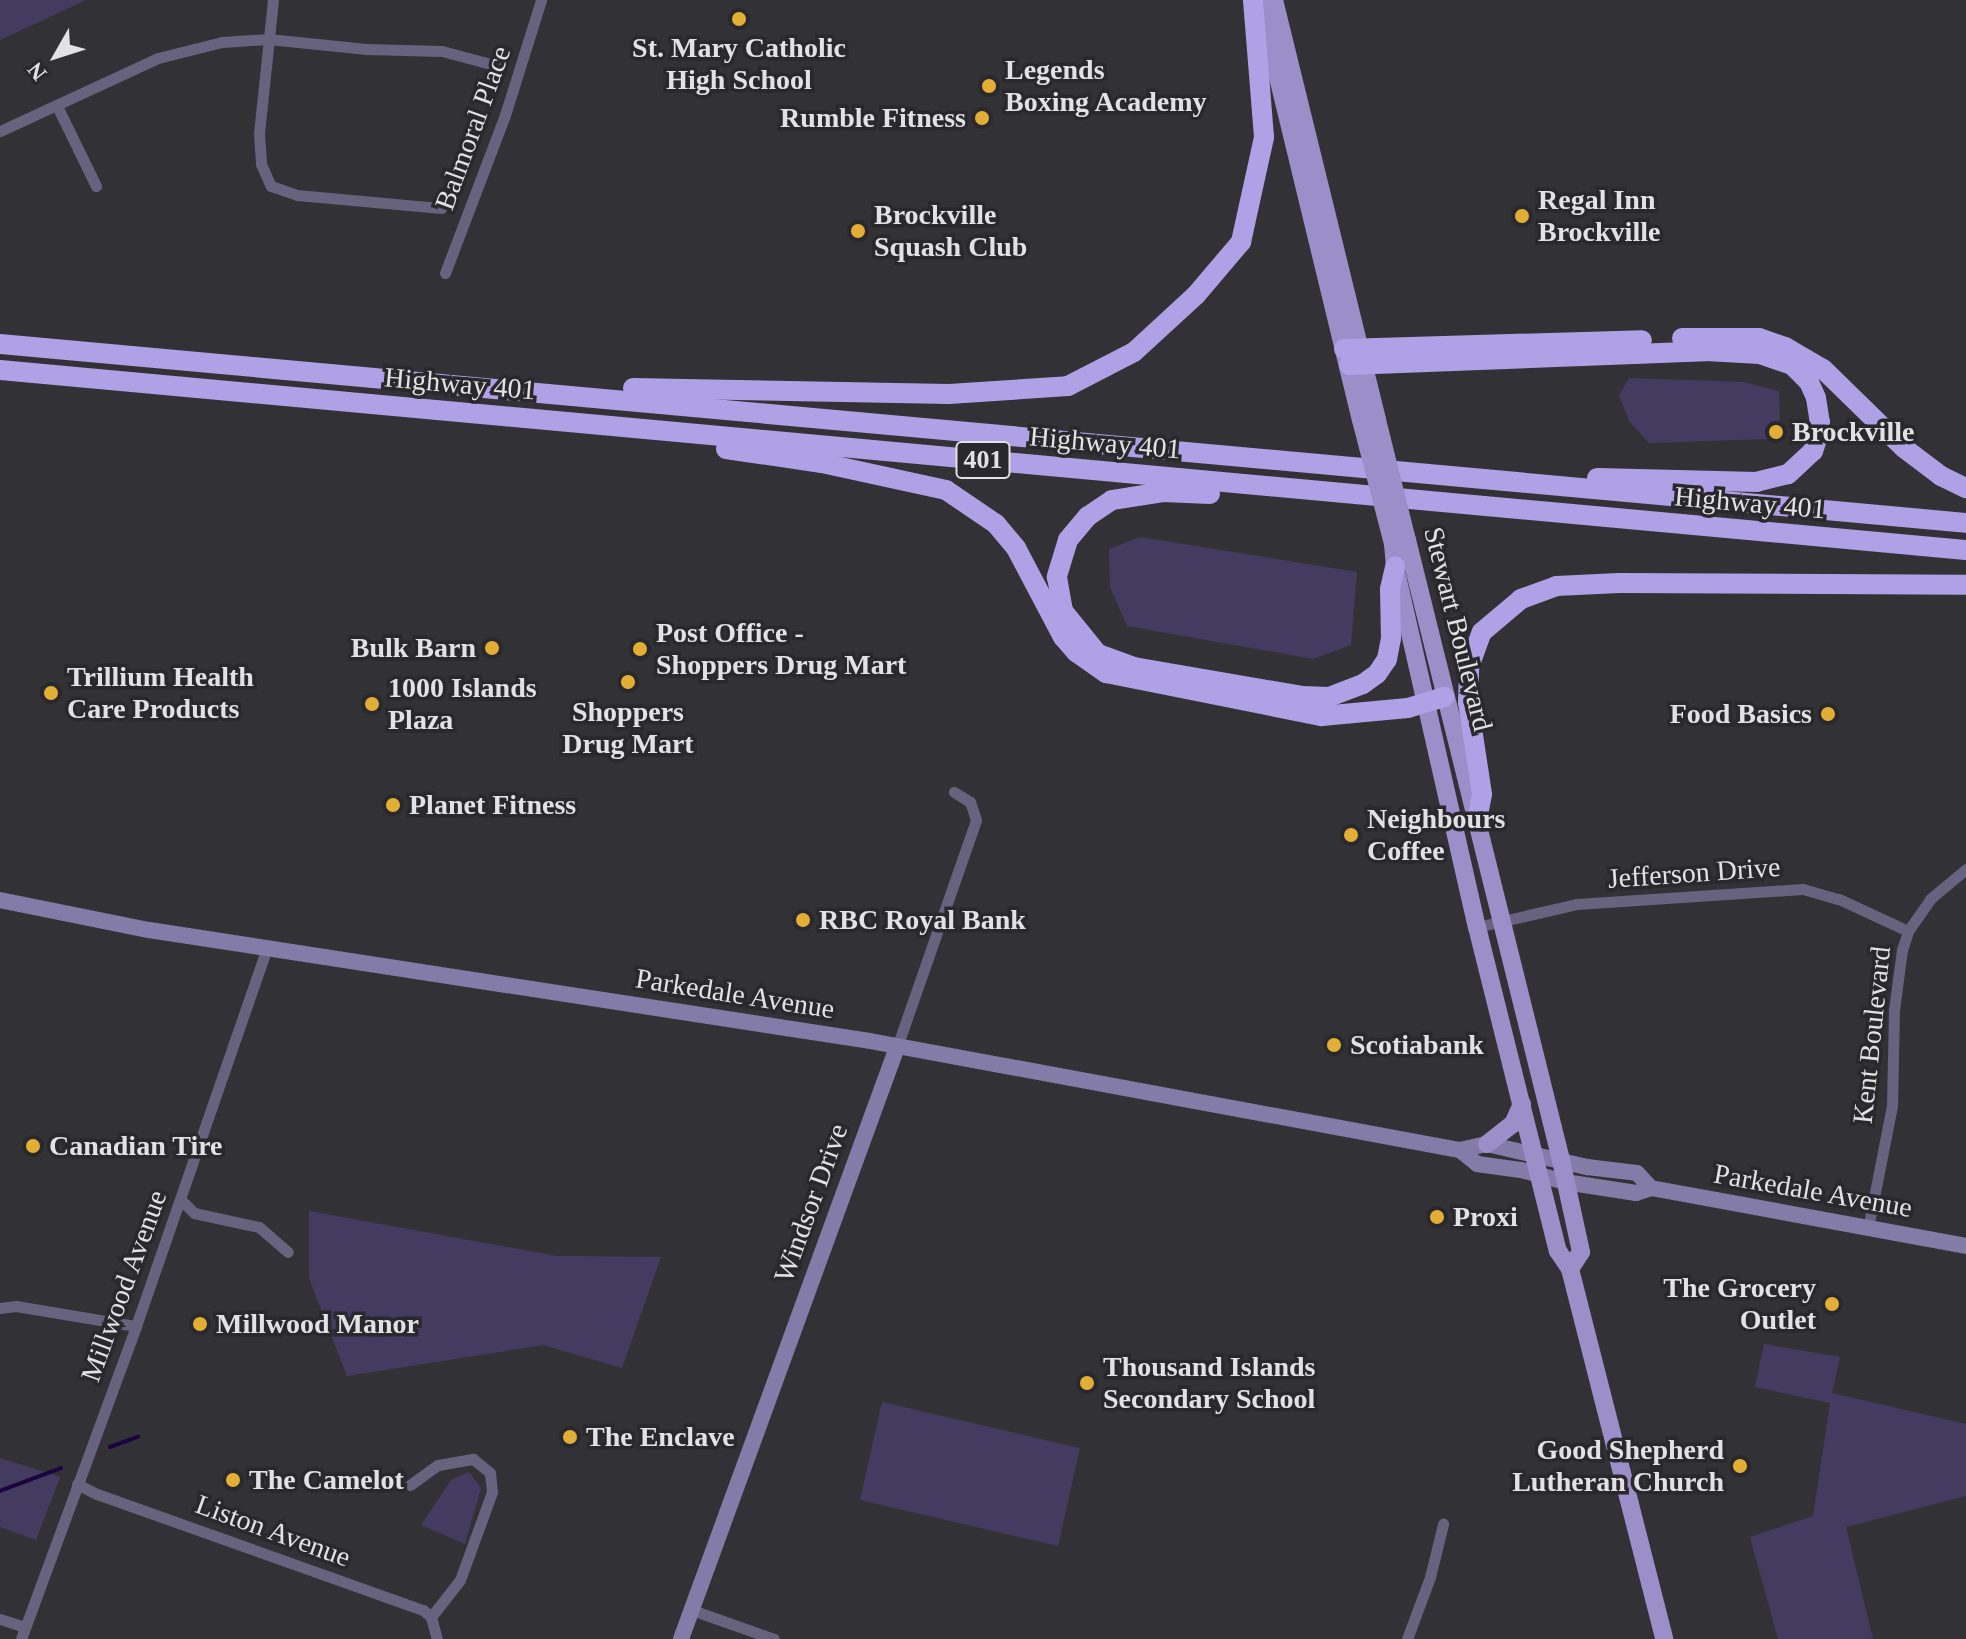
<!DOCTYPE html>
<style>
body{margin:0}
#map{position:relative;width:1966px;height:1639px;overflow:hidden;background:#323236;font-family:Georgia,serif}
div>[style]{position:absolute}
.green>*{inset:0;background:#443c60}
.stream>*{height:4px;margin:-2px;padding:0 2px;transform-origin:2px;border-radius:2px;background:#1b043e}
.street>*{height:11px;margin:-5.5px;padding:0 5.5px;transform-origin:5.5px;border-radius:5.5px;background:#67627e}
.secondary>*{height:16px;margin:-8px;padding:0 8px;transform-origin:8px;border-radius:8px;background:#847ca8}
.primary>*{height:18px;margin:-9px;padding:0 9px;transform-origin:9px;border-radius:9px;background:#9b8fc9}
.highway>*{height:20px;margin:-10px;padding:0 10px;transform-origin:10px;border-radius:10px;background:#afa1e6}
.primary-bridge>*{height:18px;margin:-9px;padding:0 9px;transform-origin:9px;border-radius:9px;background:#9b8fc9}
.dots>*{width:22px;height:22px;translate:-50% -50%;box-sizing:border-box;border:4px solid #29282c;border-radius:50%}
span{translate:-50% -50%;white-space:nowrap;text-align:center;line-height:1.15;-webkit-text-stroke:7px #29282c;paint-order:stroke}
.shield-label span{padding:2px 6px;background:#29282c;border:2px solid;border-radius:6px;-webkit-text-stroke-width:0}
.shield-label{font-size:26px;color:#e2e2e4;font-weight:700}
.poi-label{font-size:28px;color:#e2e2e4;font-weight:700}
.left{translate:0 -50%;text-align:left}
.right{translate:-100% -50%;text-align:right}
.street-label{font-size:28px;color:#e2e2e4}
.north{position:absolute;left:16px;top:16px;width:80px;height:80px;-webkit-text-stroke:6px #29282c;paint-order:stroke;rotate:231deg;font-size:22px;font-weight:700;line-height:32px;text-align:center;color:#e2e2e4}
.north::after{content:'';display:block;margin:auto;width:28px;height:36px;background:#e2e2e4;clip-path:polygon(50% 0,100% 100%,50% 72%,0 100%)}
</style>
<div id="map">
<div class="green">
<div style="clip-path:polygon(0 0,86px 0,0 40px)"></div>
<div style="clip-path:polygon(1629px 378px,1744px 382px,1779px 391px,1780px 420px,1767px 439px,1649px 443px,1629px 421px,1619px 395px)"></div>
<div style="clip-path:polygon(1140px 537px,1357px 572px,1351px 645px,1313px 659px,1127px 626px,1110px 587px,1109px 549px)"></div>
<div style="clip-path:polygon(309px 1211px,557px 1256px,661px 1257px,622px 1368px,543px 1345px,347px 1376px,309px 1278px)"></div>
<div style="clip-path:polygon(1764px 1344px,1840px 1357px,1832px 1393px,1966px 1424px,1966px 1496px,1846px 1527px,1873px 1639px,1778px 1639px,1750px 1537px,1813px 1516px,1830px 1403px,1755px 1387px)"></div>
<div style="clip-path:polygon(882px 1402px,1080px 1448px,1058px 1546px,860px 1500px)"></div>
<div style="clip-path:polygon(0 1458px,60px 1477px,36px 1540px,0 1527px)"></div>
<div style="clip-path:polygon(469px 1472px,481px 1488px,465px 1544px,421px 1525px,451px 1480px)"></div>
</div>
<div class="stream">
<div style="left:110px;top:1447px;width:30px;rotate:-20deg"></div>
<div style="left:0;top:1491px;width:65px;rotate:-20.7deg"></div>
</div>
<div class="street">
<div style="left:273px;top:0;width:135px;rotate:96deg"></div>
<div style="left:259px;top:134px;width:30px;rotate:86deg"></div>
<div style="left:261px;top:164px;width:24px;rotate:66deg"></div>
<div style="left:271px;top:186px;width:28px;rotate:19deg"></div>
<div style="left:297px;top:195px;width:145px;rotate:5.2deg"></div>
<div style="left:57px;top:106px;width:89px;rotate:64deg"></div>
<div style="left:0;top:131px;width:174px;rotate:-24.8deg"></div>
<div style="left:158px;top:58px;width:66px;rotate:-14deg"></div>
<div style="left:222px;top:42px;width:46px;rotate:-3.7deg"></div>
<div style="left:268px;top:39px;width:99px;rotate:5.8deg"></div>
<div style="left:366px;top:49px;width:76px;rotate:1.5deg"></div>
<div style="left:442px;top:51px;width:58px;rotate:15deg"></div>
<div style="left:445px;top:273px;width:169px;rotate:-69.2deg"></div>
<div style="left:505px;top:115px;width:121px;rotate:-72.6deg"></div>
<div style="left:1477px;top:927px;width:103px;rotate:-13deg"></div>
<div style="left:1577px;top:904px;width:226px;rotate:-3.8deg"></div>
<div style="left:1803px;top:889px;width:37px;rotate:16deg"></div>
<div style="left:1839px;top:899px;width:76px;rotate:24.9deg"></div>
<div style="left:897px;top:1047px;width:240px;rotate:-70.8deg"></div>
<div style="left:976px;top:820px;width:19px;rotate:-108deg"></div>
<div style="left:970px;top:802px;width:19px;rotate:-148deg"></div>
<div style="left:181px;top:1200px;width:18px;rotate:45deg"></div>
<div style="left:194px;top:1213px;width:66px;rotate:12.2deg"></div>
<div style="left:259px;top:1227px;width:38px;rotate:41deg"></div>
<div style="left:1868px;top:1228px;width:124px;rotate:-78.9deg"></div>
<div style="left:1892px;top:1106px;width:96px;rotate:-88.8deg"></div>
<div style="left:1894px;top:1010px;width:61px;rotate:-82.4deg"></div>
<div style="left:1902px;top:950px;width:20px;rotate:-72deg"></div>
<div style="left:1908px;top:931px;width:39px;rotate:-55deg"></div>
<div style="left:1930px;top:899px;width:47px;rotate:-39.8deg"></div>
<div style="left:0;top:1308px;width:16px;rotate:-7deg"></div>
<div style="left:16px;top:1306px;width:122px;rotate:9.5deg"></div>
<div style="left:77px;top:1484px;width:22px;rotate:27deg"></div>
<div style="left:97px;top:1494px;width:346px;rotate:19.6deg"></div>
<div style="left:423px;top:1610px;width:11px;rotate:41deg"></div>
<div style="left:431px;top:1617px;width:23px;rotate:75deg"></div>
<div style="left:410px;top:1485px;width:34px;rotate:-36deg"></div>
<div style="left:438px;top:1465px;width:36px;rotate:-10deg"></div>
<div style="left:473px;top:1459px;width:22px;rotate:39deg"></div>
<div style="left:490px;top:1473px;width:19px;rotate:84deg"></div>
<div style="left:492px;top:1492px;width:94px;rotate:110deg"></div>
<div style="left:460px;top:1580px;width:47px;rotate:128.1deg"></div>
<div style="left:692px;top:1610px;width:87px;rotate:19.5deg"></div>
<div style="left:0;top:1619px;width:26px;rotate:18deg"></div>
<div style="left:21px;top:1639px;width:333px;rotate:-69.8deg"></div>
<div style="left:136px;top:1326px;width:401px;rotate:-70.9deg"></div>
<div style="left:1407px;top:1639px;width:66px;rotate:-69.6deg"></div>
<div style="left:1430px;top:1577px;width:55px;rotate:-76.2deg"></div>
</div>
<div class="secondary">
<div style="left:0;top:900px;width:152px;rotate:11.4deg"></div>
<div style="left:149px;top:930px;width:729px;rotate:8.75deg"></div>
<div style="left:870px;top:1041px;width:600px;rotate:10.47deg"></div>
<div style="left:1460px;top:1150px;width:28px;rotate:-13deg"></div>
<div style="left:1487px;top:1144px;width:103px;rotate:13deg"></div>
<div style="left:1587px;top:1167px;width:50px;rotate:6.8deg"></div>
<div style="left:1637px;top:1173px;width:21px;rotate:47deg"></div>
<div style="left:1460px;top:1150px;width:22px;rotate:39deg"></div>
<div style="left:1477px;top:1164px;width:44px;rotate:7.8deg"></div>
<div style="left:1521px;top:1170px;width:46px;rotate:15.3deg"></div>
<div style="left:1565px;top:1182px;width:72px;rotate:8.8deg"></div>
<div style="left:1636px;top:1193px;width:16px;rotate:-18deg"></div>
<div style="left:1651px;top:1188px;width:320px;rotate:10.4deg"></div>
<div style="left:681px;top:1639px;width:630px;rotate:-69.95deg"></div>
</div>
<div class="primary">
<div style="left:1274px;top:0;width:432px;rotate:76.2deg"></div>
<div style="left:1260px;top:3px;width:429px;rotate:76.4deg"></div>
<div style="left:1407px;top:540px;width:639px;rotate:76.05deg"></div>
<div style="left:1561px;top:1160px;width:94px;rotate:77.7deg"></div>
<div style="left:1581px;top:1252px;width:20px;rotate:123deg"></div>
<div style="left:1393px;top:544px;width:23px;rotate:85deg"></div>
<div style="left:1395px;top:567px;width:369px;rotate:77.2deg"></div>
<div style="left:1477px;top:927px;width:334px;rotate:76deg"></div>
<div style="left:1558px;top:1251px;width:22px;rotate:56deg"></div>
<div style="left:1570px;top:1269px;width:382px;rotate:75.7deg"></div>
<div style="left:1487px;top:1144px;width:33px;rotate:-38deg"></div>
<div style="left:1513px;top:1124px;width:22px;rotate:-66deg"></div>
</div>
<div class="highway">
<div style="left:1682px;top:338px;width:77px"></div>
<div style="left:1759px;top:338px;width:28px;rotate:19deg"></div>
<div style="left:1785px;top:347px;width:44px;rotate:30.1deg"></div>
<div style="left:1823px;top:369px;width:113px;rotate:44.3deg"></div>
<div style="left:1904px;top:448px;width:46px;rotate:37.1deg"></div>
<div style="left:1941px;top:476px;width:28px;rotate:26deg"></div>
<div style="left:0;top:344px;width:1974px;rotate:5.2deg"></div>
<div style="left:1344px;top:349px;width:298px;rotate:-1.7deg"></div>
<div style="left:1349px;top:365px;width:357px;rotate:-2.2deg"></div>
<div style="left:1706px;top:351px;width:54px;rotate:3.2deg"></div>
<div style="left:1760px;top:354px;width:34px;rotate:19deg"></div>
<div style="left:1792px;top:365px;width:24px;rotate:45deg"></div>
<div style="left:1809px;top:382px;width:17px;rotate:66deg"></div>
<div style="left:1816px;top:398px;width:24px;rotate:81deg"></div>
<div style="left:1820px;top:422px;width:17px;rotate:100deg"></div>
<div style="left:1817px;top:439px;width:13px;rotate:108deg"></div>
<div style="left:1813px;top:451px;width:34px;rotate:137deg"></div>
<div style="left:1788px;top:474px;width:32px;rotate:166deg"></div>
<div style="left:1757px;top:482px;width:160px;rotate:-178.6deg"></div>
<div style="left:0;top:370px;width:1974px;rotate:5.23deg"></div>
<div style="left:633px;top:388px;width:316px;rotate:1.1deg"></div>
<div style="left:949px;top:394px;width:119px;rotate:-3.8deg"></div>
<div style="left:1068px;top:386px;width:74px;rotate:-27.3deg"></div>
<div style="left:1134px;top:352px;width:84px;rotate:-42.6deg"></div>
<div style="left:1196px;top:295px;width:70px;rotate:-49.7deg"></div>
<div style="left:1241px;top:242px;width:107px;rotate:-77.6deg"></div>
<div style="left:1264px;top:137px;width:137px;rotate:-94.6deg"></div>
<div style="left:726px;top:449px;width:97px;rotate:8.3deg"></div>
<div style="left:822px;top:463px;width:127px;rotate:12.3deg"></div>
<div style="left:946px;top:490px;width:60px;rotate:34.2deg"></div>
<div style="left:996px;top:524px;width:31px;rotate:50deg"></div>
<div style="left:1016px;top:548px;width:101px;rotate:62.2deg"></div>
<div style="left:1063px;top:637px;width:20px;rotate:49deg"></div>
<div style="left:1076px;top:652px;width:37px;rotate:35deg"></div>
<div style="left:1106px;top:673px;width:220px;rotate:11.3deg"></div>
<div style="left:1322px;top:716px;width:86px;rotate:-5.3deg"></div>
<div style="left:1408px;top:708px;width:38px;rotate:-17deg"></div>
<div style="left:1210px;top:494px;width:47px;rotate:-177.6deg"></div>
<div style="left:1163px;top:492px;width:52px;rotate:171.1deg"></div>
<div style="left:1112px;top:500px;width:29px;rotate:146deg"></div>
<div style="left:1088px;top:516px;width:31px;rotate:130deg"></div>
<div style="left:1068px;top:540px;width:39px;rotate:107deg"></div>
<div style="left:1057px;top:577px;width:35px;rotate:80deg"></div>
<div style="left:1063px;top:611px;width:55px;rotate:50.9deg"></div>
<div style="left:1098px;top:654px;width:38px;rotate:20deg"></div>
<div style="left:1134px;top:667px;width:170px;rotate:9.8deg"></div>
<div style="left:1302px;top:696px;width:27px;rotate:2deg"></div>
<div style="left:1329px;top:697px;width:36px;rotate:-21deg"></div>
<div style="left:1363px;top:684px;width:17px;rotate:-36deg"></div>
<div style="left:1377px;top:674px;width:18px;rotate:-56deg"></div>
<div style="left:1387px;top:659px;width:21px;rotate:-79deg"></div>
<div style="left:1391px;top:638px;width:49px;rotate:-91.2deg"></div>
<div style="left:1390px;top:589px;width:23px;rotate:-77deg"></div>
<div style="left:1477px;top:820px;width:26px;rotate:-79deg"></div>
<div style="left:1482px;top:794px;width:93px;rotate:-98.7deg"></div>
<div style="left:1468px;top:702px;width:35px;rotate:-88deg"></div>
<div style="left:1469px;top:667px;width:37px;rotate:-70deg"></div>
<div style="left:1482px;top:632px;width:51px;rotate:-40.2deg"></div>
<div style="left:1521px;top:599px;width:37px;rotate:-20deg"></div>
<div style="left:1556px;top:586px;width:63px;rotate:-2.7deg"></div>
<div style="left:1619px;top:583px;width:347px;rotate:0.3deg"></div>
</div>
<div class="primary-bridge">
<div style="left:1361px;top:420px;width:128px;rotate:75.5deg"></div>
<div style="left:1377px;top:420px;width:124px;rotate:76deg"></div>
</div>
<div class="dots">
<div style="left:739px;top:19px;background:#e3ae35"></div>
<div style="left:989px;top:86px;background:#e3ae35"></div>
<div style="left:982px;top:118px;background:#e3ae35"></div>
<div style="left:1522px;top:216px;background:#e3ae35"></div>
<div style="left:858px;top:231px;background:#e3ae35"></div>
<div style="left:1776px;top:432px;background:#e3ae35"></div>
<div style="left:492px;top:648px;background:#e3ae35"></div>
<div style="left:640px;top:649px;background:#e3ae35"></div>
<div style="left:628px;top:682px;background:#e3ae35"></div>
<div style="left:51px;top:693px;background:#e3ae35"></div>
<div style="left:372px;top:704px;background:#e3ae35"></div>
<div style="left:1828px;top:714px;background:#e3ae35"></div>
<div style="left:393px;top:805px;background:#e3ae35"></div>
<div style="left:1351px;top:835px;background:#e3ae35"></div>
<div style="left:803px;top:920px;background:#e3ae35"></div>
<div style="left:1334px;top:1045px;background:#e3ae35"></div>
<div style="left:33px;top:1146px;background:#e3ae35"></div>
<div style="left:1437px;top:1217px;background:#e3ae35"></div>
<div style="left:1832px;top:1304px;background:#e3ae35"></div>
<div style="left:200px;top:1324px;background:#e3ae35"></div>
<div style="left:1087px;top:1383px;background:#e3ae35"></div>
<div style="left:570px;top:1437px;background:#e3ae35"></div>
<div style="left:1740px;top:1466px;background:#e3ae35"></div>
<div style="left:233px;top:1480px;background:#e3ae35"></div>
</div>
<div class="shield-label">
<span style="left:983px;top:460px">401</span>
</div>
<div class="poi-label">
<span style="left:739px;top:64px">St. Mary Catholic<br>High School</span>
<span class="left" style="left:1005px;top:86px">Legends<br>Boxing Academy</span>
<span class="right" style="left:966px;top:118px">Rumble Fitness</span>
<span class="left" style="left:1538px;top:216px">Regal Inn<br>Brockville</span>
<span class="left" style="left:874px;top:231px">Brockville<br>Squash Club</span>
<span class="left" style="left:1792px;top:432px">Brockville</span>
<span class="left" style="left:656px;top:649px">Post Office -<br>Shoppers Drug Mart</span>
<span class="right" style="left:476px;top:648px">Bulk Barn</span>
<span class="left" style="left:67px;top:693px">Trillium Health<br>Care Products</span>
<span class="left" style="left:388px;top:704px">1000 Islands<br>Plaza</span>
<span style="left:628px;top:728px">Shoppers<br>Drug Mart</span>
<span class="right" style="left:1812px;top:714px">Food Basics</span>
<span class="left" style="left:409px;top:805px">Planet Fitness</span>
<span class="left" style="left:1367px;top:835px">Neighbours<br>Coffee</span>
<span class="left" style="left:819px;top:920px">RBC Royal Bank</span>
<span class="left" style="left:1350px;top:1045px">Scotiabank</span>
<span class="left" style="left:49px;top:1146px">Canadian Tire</span>
<span class="left" style="left:1453px;top:1217px">Proxi</span>
<span class="right" style="left:1816px;top:1304px">The Grocery<br>Outlet</span>
<span class="left" style="left:216px;top:1324px">Millwood Manor</span>
<span class="left" style="left:1103px;top:1383px">Thousand Islands<br>Secondary School</span>
<span class="left" style="left:586px;top:1437px">The Enclave</span>
<span class="right" style="left:1724px;top:1466px">Good Shepherd<br>Lutheran Church</span>
<span class="left" style="left:249px;top:1480px">The Camelot</span>
</div>
<div class="street-label">
<span style="left:473px;top:128px;rotate:-70deg">Balmoral Place</span>
<span style="left:460px;top:384px;rotate:5deg">Highway 401</span>
<span style="left:1105px;top:443px;rotate:5deg">Highway 401</span>
<span style="left:1750px;top:503px;rotate:5deg">Highway 401</span>
<span style="left:1458px;top:629px;rotate:76deg">Stewart Boulevard</span>
<span style="left:1694px;top:873px;rotate:-4deg">Jefferson Drive</span>
<span style="left:735px;top:994px;rotate:9deg">Parkedale Avenue</span>
<span style="left:1872px;top:1035px;rotate:-84deg">Kent Boulevard</span>
<span style="left:1813px;top:1191px;rotate:10deg">Parkedale Avenue</span>
<span style="left:811px;top:1203px;rotate:-70deg">Windsor Drive</span>
<span style="left:124px;top:1286px;rotate:-70deg">Millwood Avenue</span>
<span style="left:273px;top:1531px;rotate:20deg">Liston Avenue</span>
</div>
<div class="north">N</div>
</div>
